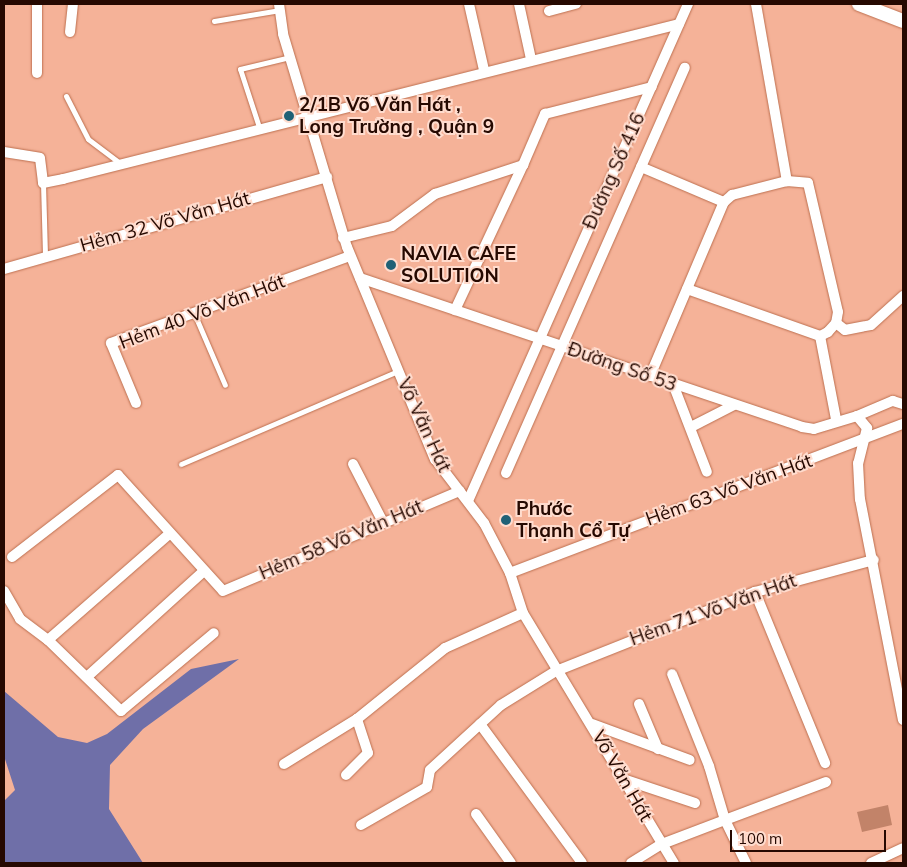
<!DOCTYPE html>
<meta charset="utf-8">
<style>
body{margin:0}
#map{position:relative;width:907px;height:867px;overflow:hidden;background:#f5b298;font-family:Mulish,sans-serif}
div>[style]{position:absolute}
.water>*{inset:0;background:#6f6fa8}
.building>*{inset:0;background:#c28369}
.roads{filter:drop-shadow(0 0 1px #bd7050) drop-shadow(0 0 1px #bd7050)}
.lane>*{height:5px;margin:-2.5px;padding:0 2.5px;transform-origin:2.5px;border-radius:2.5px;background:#fff}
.street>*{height:10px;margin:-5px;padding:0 5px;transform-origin:5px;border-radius:5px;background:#fff}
.secondary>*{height:14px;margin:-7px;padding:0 7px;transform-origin:7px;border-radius:7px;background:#fff}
.dots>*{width:14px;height:14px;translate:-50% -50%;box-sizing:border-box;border:2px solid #ffdcce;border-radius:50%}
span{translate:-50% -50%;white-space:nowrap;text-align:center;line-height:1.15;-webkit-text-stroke:4px #ffdcce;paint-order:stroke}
.poi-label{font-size:19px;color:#260901;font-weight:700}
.left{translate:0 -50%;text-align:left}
.street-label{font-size:19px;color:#260901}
.frame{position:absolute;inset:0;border:5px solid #260901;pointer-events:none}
.scale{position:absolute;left:730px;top:830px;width:156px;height:22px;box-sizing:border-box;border:2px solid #260901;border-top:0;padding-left:6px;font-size:15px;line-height:18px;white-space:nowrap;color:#260901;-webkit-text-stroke:4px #ffdcce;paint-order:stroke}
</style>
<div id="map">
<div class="water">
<div style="clip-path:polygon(239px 659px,143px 729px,110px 765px,109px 809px,143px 863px,4px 863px,4px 801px,15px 790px,4px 756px,4px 691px,58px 737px,87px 743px,107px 734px,191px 669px)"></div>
</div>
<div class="building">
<div style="clip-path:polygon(888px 805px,892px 825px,862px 832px,857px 812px)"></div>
</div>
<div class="roads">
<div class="lane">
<div style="left:214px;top:21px;width:67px;rotate:-9.5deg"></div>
<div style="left:66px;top:96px;width:48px;rotate:62.9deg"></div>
<div style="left:88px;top:139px;width:39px;rotate:37deg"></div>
<div style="left:259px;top:127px;width:61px;rotate:-108.1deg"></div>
<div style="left:240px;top:69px;width:51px;rotate:-13.5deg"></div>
<div style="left:43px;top:183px;width:72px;rotate:88.4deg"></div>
<div style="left:194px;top:313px;width:78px;rotate:66.7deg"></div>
<div style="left:181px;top:464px;width:236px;rotate:-23.2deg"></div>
</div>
<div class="street">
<div style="left:279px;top:4px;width:30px;rotate:82deg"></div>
<div style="left:283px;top:34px;width:222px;rotate:73.3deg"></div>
<div style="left:347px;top:247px;width:230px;rotate:67.5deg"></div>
<div style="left:435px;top:459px;width:81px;rotate:52.6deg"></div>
<div style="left:484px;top:523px;width:56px;rotate:62.5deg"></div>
<div style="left:510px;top:573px;width:42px;rotate:72deg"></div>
<div style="left:523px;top:613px;width:292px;rotate:58.9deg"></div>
<div style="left:469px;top:4px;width:68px;rotate:77.2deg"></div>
<div style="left:519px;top:4px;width:56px;rotate:77.7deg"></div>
<div style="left:756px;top:4px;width:180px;rotate:80.1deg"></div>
<div style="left:549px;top:11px;width:28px;rotate:-15deg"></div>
<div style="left:70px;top:32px;width:28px;rotate:-84deg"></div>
<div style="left:37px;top:73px;width:69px;rotate:-90deg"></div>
<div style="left:4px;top:152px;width:36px;rotate:9deg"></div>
<div style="left:40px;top:158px;width:25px;rotate:83deg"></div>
<div style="left:43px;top:183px;width:20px;rotate:-11deg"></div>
<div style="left:63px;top:179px;width:635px;rotate:-14.12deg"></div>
<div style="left:641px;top:167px;width:90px;rotate:22.9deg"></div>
<div style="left:343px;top:238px;width:50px;rotate:-13.8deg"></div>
<div style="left:392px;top:226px;width:54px;rotate:-36.7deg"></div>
<div style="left:435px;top:194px;width:93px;rotate:-18.2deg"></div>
<div style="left:523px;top:165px;width:56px;rotate:-66.7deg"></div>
<div style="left:545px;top:114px;width:110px;rotate:-14.2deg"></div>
<div style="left:4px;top:269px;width:336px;rotate:-15.9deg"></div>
<div style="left:360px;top:278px;width:466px;rotate:18.6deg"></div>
<div style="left:802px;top:427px;width:12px;rotate:9deg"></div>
<div style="left:814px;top:429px;width:45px;rotate:-16.8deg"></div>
<div style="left:857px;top:416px;width:16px;rotate:50deg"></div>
<div style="left:867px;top:428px;width:36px;rotate:104deg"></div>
<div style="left:858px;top:463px;width:36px;rotate:87deg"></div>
<div style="left:860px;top:499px;width:225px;rotate:79deg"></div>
<div style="left:455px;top:310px;width:160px;rotate:-64.9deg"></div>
<div style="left:836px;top:323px;width:11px;rotate:38deg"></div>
<div style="left:845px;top:330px;width:26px;rotate:-11deg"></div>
<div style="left:871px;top:325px;width:43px;rotate:-42.2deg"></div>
<div style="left:820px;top:336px;width:85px;rotate:79.1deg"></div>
<div style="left:650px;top:376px;width:189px;rotate:-67deg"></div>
<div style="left:724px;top:202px;width:11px;rotate:-41deg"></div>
<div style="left:732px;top:195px;width:57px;rotate:-14.3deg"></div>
<div style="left:787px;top:181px;width:21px;rotate:5deg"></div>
<div style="left:808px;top:183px;width:132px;rotate:76.9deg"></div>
<div style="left:838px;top:312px;width:11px;rotate:100deg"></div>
<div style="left:836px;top:323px;width:12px;rotate:132deg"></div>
<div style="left:828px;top:332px;width:9px;rotate:153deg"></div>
<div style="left:820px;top:336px;width:141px;rotate:-160.5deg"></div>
<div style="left:673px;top:384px;width:94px;rotate:68.9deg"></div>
<div style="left:136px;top:403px;width:65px;rotate:-112.6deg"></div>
<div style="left:111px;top:343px;width:254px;rotate:-20deg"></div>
<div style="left:857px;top:416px;width:39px;rotate:-23deg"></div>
<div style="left:893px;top:401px;width:10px;rotate:17deg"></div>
<div style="left:691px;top:427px;width:48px;rotate:-27.1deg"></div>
<div style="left:353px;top:464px;width:65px;rotate:62.7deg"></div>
<div style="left:506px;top:473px;width:443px;rotate:-66.2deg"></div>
<div style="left:468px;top:501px;width:544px;rotate:-66.12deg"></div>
<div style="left:12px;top:557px;width:134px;rotate:-37.7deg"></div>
<div style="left:118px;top:475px;width:156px;rotate:47.8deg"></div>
<div style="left:223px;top:591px;width:257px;rotate:-22.9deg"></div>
<div style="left:510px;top:573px;width:420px;rotate:-20.8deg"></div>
<div style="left:4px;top:591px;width:32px;rotate:60deg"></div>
<div style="left:20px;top:619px;width:35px;rotate:37deg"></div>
<div style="left:48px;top:640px;width:102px;rotate:44.2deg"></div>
<div style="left:121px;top:711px;width:121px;rotate:-40deg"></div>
<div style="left:755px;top:592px;width:185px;rotate:67.7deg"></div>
<div style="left:48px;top:640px;width:161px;rotate:-41.2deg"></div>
<div style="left:88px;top:676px;width:156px;rotate:-42.2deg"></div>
<div style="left:639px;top:704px;width:49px;rotate:67.1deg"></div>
<div style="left:480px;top:724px;width:172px;rotate:53.7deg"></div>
<div style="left:592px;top:724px;width:104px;rotate:20.2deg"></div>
<div style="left:284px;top:764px;width:86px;rotate:-31.7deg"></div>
<div style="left:346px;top:775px;width:31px;rotate:-45deg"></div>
<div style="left:368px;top:753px;width:36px;rotate:-108deg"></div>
<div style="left:357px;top:719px;width:113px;rotate:-38.9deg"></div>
<div style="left:445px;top:648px;width:85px;rotate:-24.2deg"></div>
<div style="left:623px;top:779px;width:76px;rotate:18.4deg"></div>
<div style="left:476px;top:814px;width:60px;rotate:54.5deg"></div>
<div style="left:361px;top:825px;width:76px;rotate:-29.9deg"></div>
<div style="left:427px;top:787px;width:17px;rotate:-80deg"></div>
<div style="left:430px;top:770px;width:96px;rotate:-42.5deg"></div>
<div style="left:501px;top:705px;width:65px;rotate:-31.7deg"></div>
<div style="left:556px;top:671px;width:214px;rotate:-21.7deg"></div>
<div style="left:755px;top:592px;width:123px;rotate:-15.1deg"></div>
<div style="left:631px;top:863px;width:36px;rotate:-32deg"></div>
<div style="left:662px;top:844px;width:67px;rotate:-20.9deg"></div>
<div style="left:725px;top:820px;width:56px;rotate:-106.5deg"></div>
<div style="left:709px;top:766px;width:99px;rotate:-111.9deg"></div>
<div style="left:746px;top:863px;width:48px;rotate:-116deg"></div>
<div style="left:725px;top:820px;width:108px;rotate:-20.6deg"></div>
<div style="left:871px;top:863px;width:35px;rotate:-25deg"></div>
</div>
<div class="secondary">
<div style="left:859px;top:4px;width:47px;rotate:21.1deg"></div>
</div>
</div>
<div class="dots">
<div style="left:289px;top:116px;background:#206176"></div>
<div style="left:391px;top:265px;background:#206176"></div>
<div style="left:506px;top:520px;background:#206176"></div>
</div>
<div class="poi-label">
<span class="left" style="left:299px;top:116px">2/1B Võ Văn Hát ,<br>Long Trường , Quận 9</span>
<span class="left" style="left:401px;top:265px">NAVIA CAFE<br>SOLUTION</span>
<span class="left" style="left:516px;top:520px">Phước<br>Thạnh Cổ Tự</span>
</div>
<div class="street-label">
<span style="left:614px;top:171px;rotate:-66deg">Đường Số 416</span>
<span style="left:165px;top:222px;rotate:-16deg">Hẻm 32 Võ Văn Hát</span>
<span style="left:202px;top:312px;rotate:-21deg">Hẻm 40 Võ Văn Hát</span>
<span style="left:622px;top:367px;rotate:19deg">Đường Số 53</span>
<span style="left:424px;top:425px;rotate:65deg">Võ Văn Hát</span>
<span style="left:729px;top:490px;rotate:-20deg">Hẻm 63 Võ Văn Hát</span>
<span style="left:341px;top:540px;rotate:-23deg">Hẻm 58 Võ Văn Hát</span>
<span style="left:713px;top:610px;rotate:-20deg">Hẻm 71 Võ Văn Hát</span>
<span style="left:622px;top:776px;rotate:60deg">Võ Văn Hát</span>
</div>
<div class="frame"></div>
<div class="scale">100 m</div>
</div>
